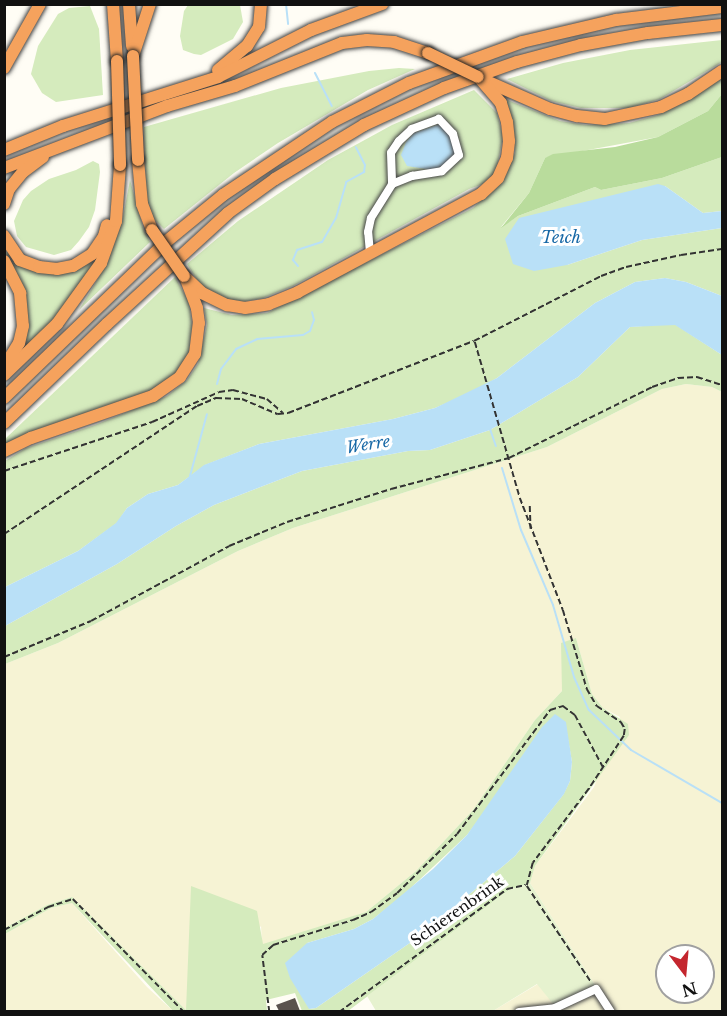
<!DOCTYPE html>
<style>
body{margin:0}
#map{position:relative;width:727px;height:1016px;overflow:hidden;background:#fffdf5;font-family:"Libre Baskerville",serif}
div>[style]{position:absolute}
.farmland>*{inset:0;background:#f6f3d4}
.green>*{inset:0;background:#d5ebbd}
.forest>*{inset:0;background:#b9dc9c}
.pitch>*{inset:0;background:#e6f2cf}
.water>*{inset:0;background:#b9e0f7}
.stream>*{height:2px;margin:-1px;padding:0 1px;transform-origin:1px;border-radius:1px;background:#b9e0f7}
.building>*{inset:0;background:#5a524d}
.path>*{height:1.5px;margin-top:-0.75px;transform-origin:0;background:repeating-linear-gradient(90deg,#333 0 6px,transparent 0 9px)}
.roads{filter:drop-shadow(0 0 2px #444) drop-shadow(0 0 2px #444)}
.minor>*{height:8px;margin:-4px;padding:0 4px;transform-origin:4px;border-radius:4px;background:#fff}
.highway>*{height:12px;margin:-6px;padding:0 6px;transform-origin:6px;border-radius:6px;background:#f5a25d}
.bridges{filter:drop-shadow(0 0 2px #222) drop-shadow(0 0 2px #222)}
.highway-bridge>*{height:12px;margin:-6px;padding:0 6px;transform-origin:6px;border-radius:6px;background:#f5a25d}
span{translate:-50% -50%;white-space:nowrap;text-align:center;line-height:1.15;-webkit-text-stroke:6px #fff;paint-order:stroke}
.street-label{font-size:15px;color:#111}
.water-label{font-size:16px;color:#1768a6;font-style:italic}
.frame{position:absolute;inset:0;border:6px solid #111;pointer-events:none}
.north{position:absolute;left:655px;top:944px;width:60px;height:60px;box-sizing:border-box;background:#fff;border:2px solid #a0a0a0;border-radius:50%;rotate:164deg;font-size:16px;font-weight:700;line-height:24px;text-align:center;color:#111}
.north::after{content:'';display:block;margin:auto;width:21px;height:27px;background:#c4262e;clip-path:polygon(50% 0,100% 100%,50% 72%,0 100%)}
</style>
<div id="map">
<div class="farmland">
<div style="clip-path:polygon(evenodd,686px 384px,712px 387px,722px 392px,722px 1011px,493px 1011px,538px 984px,595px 985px,530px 883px,535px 866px,594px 787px,620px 717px,603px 708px,592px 694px,576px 638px,562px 691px,535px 720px,473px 810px,416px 871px,366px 912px,268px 945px,262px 944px,261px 926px,187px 1011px,72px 897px,47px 905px,5px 928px,5px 664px,58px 643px,238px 551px,293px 528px,547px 447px,662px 389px,686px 384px,667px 956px,703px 956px,703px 992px,667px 992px,667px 956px)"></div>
<div style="clip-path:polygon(72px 903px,147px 987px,173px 1011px,5px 1012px,5px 934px,51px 908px)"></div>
</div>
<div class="green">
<div style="clip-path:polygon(188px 5px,240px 5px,243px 22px,233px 39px,201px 55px,194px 54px,183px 50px,180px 36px,184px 11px)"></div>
<div style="clip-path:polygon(90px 6px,99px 29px,103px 95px,56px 102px,42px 93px,31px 74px,38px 46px,58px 14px,69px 8px)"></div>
<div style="clip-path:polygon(722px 40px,722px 62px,660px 99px,629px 108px,581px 108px,551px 101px,507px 79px,563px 63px,630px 50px)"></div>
<div style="clip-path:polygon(399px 68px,415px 69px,368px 90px,278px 143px,234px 173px,164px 229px,154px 219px,146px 198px,144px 127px,281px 88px,369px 71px)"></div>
<div style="clip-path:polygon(722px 78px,722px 94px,708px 111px,658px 137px,545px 158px,529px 193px,501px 227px,518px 216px,595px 187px,601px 190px,662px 178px,722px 157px,722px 211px,703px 213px,665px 186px,567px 265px,642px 240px,722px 228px,722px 296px,686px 282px,665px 278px,635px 282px,595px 303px,497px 378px,470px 393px,435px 408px,393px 419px,259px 444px,205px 465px,178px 485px,148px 494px,127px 508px,117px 523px,78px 551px,5px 587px,5px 461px,26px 448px,95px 425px,167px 396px,187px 380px,198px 364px,207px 325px,204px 308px,232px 315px,267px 313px,473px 208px,496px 186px,515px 153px,513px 125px,505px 99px,560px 121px,586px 125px,629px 123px,658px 115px)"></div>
<div style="clip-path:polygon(474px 90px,497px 113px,503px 137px,496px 172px,483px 184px,469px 189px,293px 286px,263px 298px,242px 302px,219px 297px,202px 288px,187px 264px,238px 221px,328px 160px,392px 125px)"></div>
<div style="clip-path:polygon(93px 161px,99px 164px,100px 172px,95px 210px,89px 227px,79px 241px,71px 250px,54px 255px,26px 247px,17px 236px,14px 221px,23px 200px,31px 191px,49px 179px,76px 170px)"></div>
<div style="clip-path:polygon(130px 180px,144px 231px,150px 242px,79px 310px,102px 272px,122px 222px)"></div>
<div style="clip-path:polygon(4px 249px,16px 262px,36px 271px,100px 253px,79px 291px,14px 362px,22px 348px,11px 265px)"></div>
<div style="clip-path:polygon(175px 277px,189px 302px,192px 326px,189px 353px,175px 375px,151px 391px,5px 444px,5px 439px)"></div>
<div style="clip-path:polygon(657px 325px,676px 325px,722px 355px,722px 392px,712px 387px,686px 384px,662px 389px,547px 447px,293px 528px,238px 551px,58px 643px,5px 664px,5px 626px,117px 564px,176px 526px,214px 505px,302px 471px,408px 451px,430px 450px,490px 430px,578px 377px,630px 327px)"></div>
<div style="clip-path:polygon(evenodd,576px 638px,592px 694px,603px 708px,628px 724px,629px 735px,535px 866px,530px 883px,509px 890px,348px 1011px,302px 1011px,295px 993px,266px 1000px,267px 1011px,173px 1011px,72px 903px,51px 908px,5px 934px,5px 928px,47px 905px,72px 897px,186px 1010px,191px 886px,257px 911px,263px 944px,366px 912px,416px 871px,473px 810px,535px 720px,562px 691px,561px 643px,576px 638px,565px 722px,572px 762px,570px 781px,563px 795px,515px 856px,417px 938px,316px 1008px,309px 1009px,307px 943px,354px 929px,373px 919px,400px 898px,467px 835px,489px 806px,565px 722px)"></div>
</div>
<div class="forest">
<div style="clip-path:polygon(722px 94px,722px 157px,662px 178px,601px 190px,595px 187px,518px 216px,501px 228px,529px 193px,545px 158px,553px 154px,615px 147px,658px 137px,708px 111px)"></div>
</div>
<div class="pitch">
<div style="clip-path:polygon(530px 883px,595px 985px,554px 1005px,537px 984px,493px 1011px,376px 1011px,367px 996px,509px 890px)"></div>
</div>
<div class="water">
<div style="clip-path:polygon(440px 124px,448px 131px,456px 151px,454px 156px,439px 169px,432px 170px,407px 166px,401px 155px,406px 142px,414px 133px)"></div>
<div style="clip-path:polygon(658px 184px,665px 186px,703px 213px,722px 211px,722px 228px,642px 240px,567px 265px,534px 271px,513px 264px,505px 239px,519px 218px)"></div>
<div style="clip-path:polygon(665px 278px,686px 282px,722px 296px,722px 355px,675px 325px,630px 327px,578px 377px,490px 430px,430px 450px,408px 451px,302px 471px,214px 505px,176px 526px,117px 564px,5px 626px,5px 587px,78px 551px,116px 523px,127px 508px,148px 494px,178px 485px,204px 465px,259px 444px,393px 419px,435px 408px,497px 378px,595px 303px,635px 282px)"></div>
<div style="clip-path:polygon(555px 714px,566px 722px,572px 762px,570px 781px,564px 794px,515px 856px,417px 938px,316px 1008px,309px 1009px,290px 978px,285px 963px,307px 943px,354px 929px,373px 919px,433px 869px,467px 835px,542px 727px)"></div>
</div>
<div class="stream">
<div style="left:286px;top:4px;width:20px;rotate:84deg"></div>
<div style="left:315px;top:73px;width:37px;rotate:63deg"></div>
<div style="left:298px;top:266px;width:8px;rotate:-130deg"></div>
<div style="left:293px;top:260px;width:11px;rotate:-68deg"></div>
<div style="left:297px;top:250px;width:26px;rotate:-18deg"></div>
<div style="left:322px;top:242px;width:28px;rotate:-60deg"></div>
<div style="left:336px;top:218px;width:37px;rotate:-74deg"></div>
<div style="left:346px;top:182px;width:21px;rotate:-29deg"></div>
<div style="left:364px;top:172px;width:7px;rotate:-82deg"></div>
<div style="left:365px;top:165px;width:20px;rotate:-117deg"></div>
<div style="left:217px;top:384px;width:16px;rotate:-75deg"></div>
<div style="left:221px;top:369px;width:25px;rotate:-53deg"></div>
<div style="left:236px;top:349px;width:23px;rotate:-25deg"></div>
<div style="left:257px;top:339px;width:46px;rotate:-5deg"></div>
<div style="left:303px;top:335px;width:8px;rotate:-30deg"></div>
<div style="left:310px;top:331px;width:12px;rotate:-70deg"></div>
<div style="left:314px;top:320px;width:8px;rotate:-104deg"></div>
<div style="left:490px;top:429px;width:18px;rotate:71deg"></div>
<div style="left:502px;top:468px;width:65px;rotate:73deg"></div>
<div style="left:521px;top:530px;width:82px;rotate:66.9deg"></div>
<div style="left:553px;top:605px;width:75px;rotate:73.7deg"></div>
<div style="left:574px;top:677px;width:36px;rotate:66deg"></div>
<div style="left:589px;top:710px;width:58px;rotate:43.6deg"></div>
<div style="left:631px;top:750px;width:105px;rotate:30.2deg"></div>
<div style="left:190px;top:476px;width:64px;rotate:-74.7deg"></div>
</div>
<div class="building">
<div style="clip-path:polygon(295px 998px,300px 1011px,279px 1011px,276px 1005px)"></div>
</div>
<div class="path">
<div style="left:475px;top:342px;width:162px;rotate:73.9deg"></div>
<div style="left:520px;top:498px;width:120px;rotate:69deg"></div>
<div style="left:563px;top:610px;width:83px;rotate:73.1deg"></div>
<div style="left:587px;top:689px;width:20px;rotate:60deg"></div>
<div style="left:597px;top:706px;width:29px;rotate:34deg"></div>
<div style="left:621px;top:722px;width:8px;rotate:60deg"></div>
<div style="left:625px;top:729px;width:7px;rotate:98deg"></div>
<div style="left:624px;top:736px;width:64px;rotate:123.4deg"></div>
<div style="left:589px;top:789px;width:93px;rotate:127.1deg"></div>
<div style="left:533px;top:863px;width:23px;rotate:105deg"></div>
<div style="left:4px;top:471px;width:156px;rotate:-18.3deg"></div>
<div style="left:152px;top:422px;width:73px;rotate:-24.1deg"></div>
<div style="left:219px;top:392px;width:14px;rotate:-8deg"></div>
<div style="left:233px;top:390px;width:35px;rotate:15deg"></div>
<div style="left:267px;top:399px;width:21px;rotate:41deg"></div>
<div style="left:530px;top:506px;width:23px;rotate:88deg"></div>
<div style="left:4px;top:534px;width:232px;rotate:-33.6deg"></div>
<div style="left:197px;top:406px;width:21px;rotate:-23deg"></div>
<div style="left:216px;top:398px;width:26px;rotate:2deg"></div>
<div style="left:242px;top:399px;width:39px;rotate:23deg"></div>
<div style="left:278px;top:414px;width:10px;rotate:-6deg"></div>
<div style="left:288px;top:413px;width:199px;rotate:-21.2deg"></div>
<div style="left:474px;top:341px;width:143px;rotate:-27.1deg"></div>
<div style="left:601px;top:276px;width:27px;rotate:-20deg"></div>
<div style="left:626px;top:267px;width:56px;rotate:-12.3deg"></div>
<div style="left:681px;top:255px;width:41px;rotate:-8.3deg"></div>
<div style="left:4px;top:657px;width:94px;rotate:-22.5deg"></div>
<div style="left:91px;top:621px;width:157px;rotate:-28.5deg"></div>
<div style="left:229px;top:546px;width:63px;rotate:-22.5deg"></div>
<div style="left:287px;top:522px;width:109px;rotate:-17.6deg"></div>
<div style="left:391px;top:489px;width:122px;rotate:-14.7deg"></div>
<div style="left:509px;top:458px;width:160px;rotate:-26.4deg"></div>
<div style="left:652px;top:387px;width:28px;rotate:-19deg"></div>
<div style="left:678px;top:378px;width:19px;rotate:-3deg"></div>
<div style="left:697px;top:377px;width:26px;rotate:18deg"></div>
<div style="left:527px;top:886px;width:115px;rotate:56.3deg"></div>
<div style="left:4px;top:930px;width:50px;rotate:-27.6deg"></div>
<div style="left:48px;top:907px;width:26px;rotate:-18deg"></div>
<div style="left:73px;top:899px;width:158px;rotate:45.5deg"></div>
<div style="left:269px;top:1012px;width:57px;rotate:-97deg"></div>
<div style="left:262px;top:955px;width:15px;rotate:-42deg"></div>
<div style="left:273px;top:945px;width:84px;rotate:-17.4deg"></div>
<div style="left:353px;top:920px;width:20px;rotate:-24deg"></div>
<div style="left:371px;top:912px;width:32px;rotate:-36deg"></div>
<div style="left:397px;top:893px;width:84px;rotate:-44.5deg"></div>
<div style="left:457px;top:834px;width:155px;rotate:-53.1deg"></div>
<div style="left:550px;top:710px;width:14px;rotate:-17deg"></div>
<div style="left:563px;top:706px;width:15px;rotate:37deg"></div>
<div style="left:575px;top:715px;width:59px;rotate:61.7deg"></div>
<div style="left:339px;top:1012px;width:208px;rotate:-36.2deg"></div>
<div style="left:507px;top:889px;width:19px;rotate:-12deg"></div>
</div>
<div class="roads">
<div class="minor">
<div style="left:370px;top:253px;width:21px;rotate:-95deg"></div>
<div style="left:368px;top:232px;width:14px;rotate:-78deg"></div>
<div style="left:371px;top:218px;width:40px;rotate:-58deg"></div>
<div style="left:392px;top:184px;width:22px;rotate:-22deg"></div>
<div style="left:412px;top:176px;width:30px;rotate:-9deg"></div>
<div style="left:442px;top:171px;width:23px;rotate:-43deg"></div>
<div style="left:459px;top:155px;width:22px;rotate:-106deg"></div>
<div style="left:453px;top:134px;width:21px;rotate:-133deg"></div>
<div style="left:439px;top:119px;width:29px;rotate:160deg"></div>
<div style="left:412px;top:129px;width:18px;rotate:137deg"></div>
<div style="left:399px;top:141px;width:14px;rotate:124deg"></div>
<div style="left:391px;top:153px;width:31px;rotate:88deg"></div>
<div style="left:519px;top:1012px;width:36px;rotate:-6deg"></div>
<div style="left:555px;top:1008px;width:45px;rotate:-24.9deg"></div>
<div style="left:596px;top:989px;width:27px;rotate:57deg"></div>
</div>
<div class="highway">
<div style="left:113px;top:4px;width:57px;rotate:86deg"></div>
<div style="left:129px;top:4px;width:42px;rotate:85.9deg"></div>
<div style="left:133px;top:56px;width:55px;rotate:-71.9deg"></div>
<div style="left:4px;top:68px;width:73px;rotate:-60.6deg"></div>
<div style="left:218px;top:70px;width:38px;rotate:-40deg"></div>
<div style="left:247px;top:46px;width:22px;rotate:-58deg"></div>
<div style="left:259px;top:27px;width:23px;rotate:-85deg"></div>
<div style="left:484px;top:80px;width:72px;rotate:23.7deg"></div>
<div style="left:550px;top:109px;width:28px;rotate:15deg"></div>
<div style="left:577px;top:116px;width:28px;rotate:6deg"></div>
<div style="left:605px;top:119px;width:57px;rotate:-12.1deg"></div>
<div style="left:661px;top:107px;width:30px;rotate:-26deg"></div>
<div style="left:688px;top:94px;width:41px;rotate:-34.1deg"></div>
<div style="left:4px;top:150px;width:64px;rotate:-22.1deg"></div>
<div style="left:63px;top:126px;width:163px;rotate:-17.5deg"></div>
<div style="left:218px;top:77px;width:104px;rotate:-26.8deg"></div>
<div style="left:311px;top:30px;width:76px;rotate:-20.1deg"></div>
<div style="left:138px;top:160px;width:44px;rotate:84.8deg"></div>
<div style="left:142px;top:204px;width:28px;rotate:69deg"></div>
<div style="left:4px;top:168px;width:174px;rotate:-20.8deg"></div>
<div style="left:167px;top:106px;width:71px;rotate:-16.4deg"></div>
<div style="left:235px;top:86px;width:115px;rotate:-21.9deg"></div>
<div style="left:342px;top:43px;width:25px;rotate:-7deg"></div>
<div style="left:367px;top:40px;width:27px;rotate:4deg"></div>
<div style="left:394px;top:42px;width:36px;rotate:18deg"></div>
<div style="left:4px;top:204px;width:16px;rotate:-72deg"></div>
<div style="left:9px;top:189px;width:22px;rotate:-51deg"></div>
<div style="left:23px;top:172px;width:25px;rotate:-37deg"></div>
<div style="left:4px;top:236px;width:29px;rotate:56deg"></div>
<div style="left:20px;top:260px;width:20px;rotate:20deg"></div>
<div style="left:39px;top:267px;width:18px;rotate:6deg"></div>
<div style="left:57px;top:269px;width:16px;rotate:-11deg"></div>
<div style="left:73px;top:266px;width:22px;rotate:-32deg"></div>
<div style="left:92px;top:254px;width:22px;rotate:-56deg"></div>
<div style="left:104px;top:236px;width:11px;rotate:-75deg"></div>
<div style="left:4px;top:261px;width:36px;rotate:63deg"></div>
<div style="left:20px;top:293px;width:33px;rotate:85deg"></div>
<div style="left:23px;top:326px;width:17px;rotate:103deg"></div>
<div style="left:19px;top:343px;width:28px;rotate:122deg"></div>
<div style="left:184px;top:276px;width:25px;rotate:43deg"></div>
<div style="left:202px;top:293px;width:28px;rotate:26deg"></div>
<div style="left:227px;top:305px;width:18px;rotate:9deg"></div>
<div style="left:245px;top:308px;width:24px;rotate:-9deg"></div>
<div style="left:269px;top:304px;width:31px;rotate:-22deg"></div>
<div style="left:298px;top:292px;width:208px;rotate:-28.2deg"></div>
<div style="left:481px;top:194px;width:23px;rotate:-43deg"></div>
<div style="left:498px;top:178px;width:22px;rotate:-66deg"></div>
<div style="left:507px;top:158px;width:17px;rotate:-83deg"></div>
<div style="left:509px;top:141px;width:19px;rotate:-96deg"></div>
<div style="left:507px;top:122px;width:20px;rotate:-108deg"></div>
<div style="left:501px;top:103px;width:35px;rotate:-131deg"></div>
<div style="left:4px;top:375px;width:74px;rotate:-43.9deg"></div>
<div style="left:57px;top:324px;width:75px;rotate:-54.2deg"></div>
<div style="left:101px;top:263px;width:45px;rotate:-70.3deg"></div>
<div style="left:116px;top:221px;width:56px;rotate:-85.9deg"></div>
<div style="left:4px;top:398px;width:226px;rotate:-43.9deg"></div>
<div style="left:167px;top:241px;width:72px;rotate:-39.4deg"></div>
<div style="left:223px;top:195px;width:131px;rotate:-33.8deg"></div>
<div style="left:332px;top:122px;width:86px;rotate:-26.9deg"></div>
<div style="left:409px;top:83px;width:120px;rotate:-19.9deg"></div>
<div style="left:522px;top:42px;width:97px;rotate:-13.2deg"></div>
<div style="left:616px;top:20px;width:107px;rotate:-7deg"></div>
<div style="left:4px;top:423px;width:143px;rotate:-43.9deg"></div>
<div style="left:107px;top:324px;width:164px;rotate:-42.5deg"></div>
<div style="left:228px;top:213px;width:58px;rotate:-35.9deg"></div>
<div style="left:275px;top:179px;width:104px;rotate:-31.2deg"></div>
<div style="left:364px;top:125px;width:88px;rotate:-24.8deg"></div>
<div style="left:444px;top:88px;width:77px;rotate:-19.6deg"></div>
<div style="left:517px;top:62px;width:66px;rotate:-14.9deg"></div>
<div style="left:581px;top:45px;width:68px;rotate:-10.2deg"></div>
<div style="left:648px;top:33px;width:74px;rotate:-6.2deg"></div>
<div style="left:4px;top:451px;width:30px;rotate:-26deg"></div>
<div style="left:31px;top:438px;width:129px;rotate:-19deg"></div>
<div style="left:153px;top:396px;width:33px;rotate:-35deg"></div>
<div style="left:180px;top:377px;width:27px;rotate:-57deg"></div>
<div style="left:195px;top:354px;width:31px;rotate:-83deg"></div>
<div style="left:199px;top:323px;width:15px;rotate:-98deg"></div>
<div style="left:197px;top:308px;width:30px;rotate:-111deg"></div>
</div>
</div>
<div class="bridges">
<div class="highway-bridge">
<div style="left:428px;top:53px;width:55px;rotate:25.6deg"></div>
<div style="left:133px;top:56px;width:104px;rotate:87.2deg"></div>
<div style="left:117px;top:61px;width:104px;rotate:88.3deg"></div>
<div style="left:152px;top:230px;width:56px;rotate:55.2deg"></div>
</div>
</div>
<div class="street-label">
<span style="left:457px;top:911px;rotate:-35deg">Schierenbrink</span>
</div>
<div class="water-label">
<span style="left:561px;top:237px">Teich</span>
<span style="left:368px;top:444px;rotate:-9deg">Werre</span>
</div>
<div class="frame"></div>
<div class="north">N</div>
</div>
